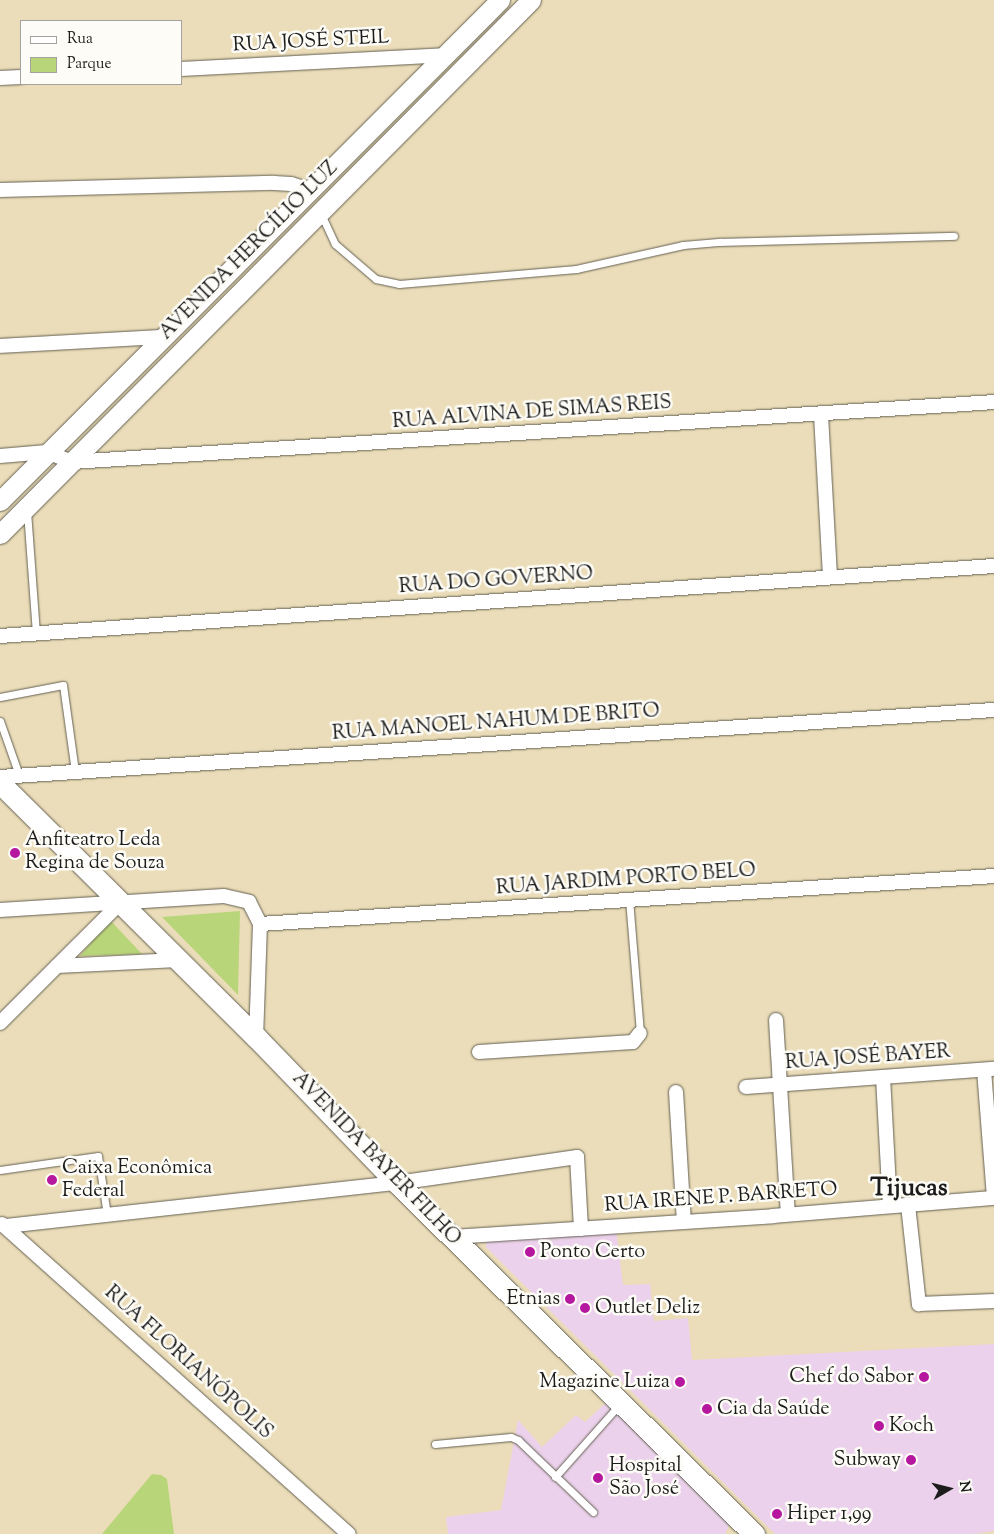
<!DOCTYPE html>
<meta charset="utf-8">
<style>
body{margin:0}
#map{position:relative;width:994px;height:1534px;overflow:hidden;background:#ebddb9;font-family:"Sorts Mill Goudy",serif}
div>[style]{position:absolute}
.built>*{inset:0;background:#ebd1eb}
.green>*{inset:0;background:#b9d57a}
.roads{filter:drop-shadow(0 0 1px #646053) drop-shadow(0 0 1px #646053)}
.lane>*{height:7px;margin:-3.5px;padding:0 3.5px;transform-origin:3.5px;border-radius:3.5px;background:#fff}
.street>*{height:14px;margin:-7px;padding:0 7px;transform-origin:7px;border-radius:7px;background:#fff}
.secondary>*{height:19px;margin:-9.5px;padding:0 9.5px;transform-origin:9.5px;border-radius:9.5px;background:#fff}
.primary>*{height:21px;margin:-10.5px;padding:0 10.5px;transform-origin:10.5px;border-radius:10.5px;background:#fff}
.dots>*{width:14px;height:14px;translate:-50% -50%;box-sizing:border-box;border:2px solid #fdfcf7;border-radius:50%}
span{translate:-50% -50%;white-space:nowrap;text-align:center;line-height:1.15;-webkit-text-stroke:5px #fdfcf7;paint-order:stroke}
.street-label{font-size:20px;color:#1c1c1c}
.poi-label{font-size:20px;color:#1c1c1c}
.left{translate:0 -50%;text-align:left}
.right{translate:-100% -50%;text-align:right}
.district-label{font-size:25px;color:#1c1c1c;font-weight:700}
.legend{position:absolute;left:20px;top:20px;width:162px;height:65px;box-sizing:border-box;background:#fdfcf7;border:1px solid #a3a29f;margin:0;padding:6px 9px;list-style:none;font-size:15px;color:#1c1c1c}
.legend li{display:flex;align-items:center;gap:10px;height:25px}
.legend b{width:25px;border:1px solid #a3a29f}
.north{position:absolute;left:924px;top:1464px;width:50px;height:50px;-webkit-text-stroke:4px #fdfcf7;paint-order:stroke;rotate:82deg;font-size:14px;font-weight:700;line-height:20px;text-align:center;color:#1c1c1c}
.north::after{content:'';display:block;margin:auto;width:18px;height:22px;background:#1c1c1c;clip-path:polygon(50% 0,100% 100%,50% 72%,0 100%)}
</style>
<div id="map">
<div class="built">
<div style="clip-path:polygon(616px 1228px,623px 1285px,650px 1284px,654px 1321px,688px 1318px,692px 1360px,994px 1344px,994px 1531px,975px 1534px,775px 1534px,486px 1247px,486px 1242px,488px 1237px)"></div>
<div style="clip-path:polygon(609px 1400px,725px 1514px,729px 1526px,725px 1534px,448px 1534px,446px 1517px,501px 1510px,518px 1420px,542px 1447px,576px 1415px,585px 1422px)"></div>
</div>
<div class="green">
<div style="clip-path:polygon(240px 911px,238px 995px,162px 917px)"></div>
<div style="clip-path:polygon(110px 920px,142px 954px,80px 956px)"></div>
<div style="clip-path:polygon(152px 1474px,161px 1475px,167px 1479px,174px 1534px,102px 1534px)"></div>
</div>
<div class="roads">
<div class="lane">
<div style="left:321px;top:214px;width:33px;rotate:65deg"></div>
<div style="left:335px;top:244px;width:54px;rotate:40.5deg"></div>
<div style="left:376px;top:279px;width:24px;rotate:12deg"></div>
<div style="left:399px;top:284px;width:178px;rotate:-4.8deg"></div>
<div style="left:576px;top:269px;width:110px;rotate:-12.6deg"></div>
<div style="left:683px;top:245px;width:38px;rotate:-5deg"></div>
<div style="left:721px;top:242px;width:233px;rotate:-1.5deg"></div>
<div style="left:27px;top:511px;width:123px;rotate:85.8deg"></div>
<div style="left:0;top:697px;width:64px;rotate:-10.8deg"></div>
<div style="left:63px;top:685px;width:88px;rotate:82.1deg"></div>
<div style="left:0;top:721px;width:57px;rotate:70.6deg"></div>
<div style="left:629px;top:899px;width:134px;rotate:85.3deg"></div>
<div style="left:0;top:1170px;width:99px;rotate:-8.1deg"></div>
<div style="left:98px;top:1156px;width:60px;rotate:81.3deg"></div>
<div style="left:435px;top:1444px;width:76px;rotate:-5.3deg"></div>
<div style="left:511px;top:1437px;width:8px;rotate:23deg"></div>
<div style="left:518px;top:1440px;width:104px;rotate:43.8deg"></div>
<div style="left:555px;top:1477px;width:96px;rotate:-48.4deg"></div>
</div>
<div class="street">
<div style="left:181px;top:69px;width:263px;rotate:-3deg"></div>
<div style="left:0;top:78px;width:21px;rotate:-3deg"></div>
<div style="left:0;top:190px;width:274px;rotate:-1.5deg"></div>
<div style="left:274px;top:183px;width:17px;rotate:3deg"></div>
<div style="left:291px;top:184px;width:19px;rotate:18deg"></div>
<div style="left:0;top:346px;width:163px;rotate:-3.2deg"></div>
<div style="left:821px;top:415px;width:162px;rotate:86.8deg"></div>
<div style="left:0;top:456px;width:47px;rotate:-4.9deg"></div>
<div style="left:47px;top:452px;width:27px;rotate:22deg"></div>
<div style="left:72px;top:462px;width:924px;rotate:-3.72deg"></div>
<div style="left:0;top:636px;width:996px;rotate:-4.03deg"></div>
<div style="left:0;top:777px;width:996px;rotate:-3.86deg"></div>
<div style="left:0;top:910px;width:224px;rotate:-3.6deg"></div>
<div style="left:224px;top:896px;width:26px;rotate:13deg"></div>
<div style="left:249px;top:902px;width:25px;rotate:63deg"></div>
<div style="left:260px;top:924px;width:113px;rotate:92deg"></div>
<div style="left:260px;top:924px;width:736px;rotate:-3.74deg"></div>
<div style="left:57px;top:966px;width:121px;rotate:-2.8deg"></div>
<div style="left:776px;top:1020px;width:194px;rotate:86.5deg"></div>
<div style="left:0;top:1023px;width:171px;rotate:-45deg"></div>
<div style="left:479px;top:1052px;width:154px;rotate:-3.7deg"></div>
<div style="left:633px;top:1042px;width:11px;rotate:-52deg"></div>
<div style="left:984px;top:1070px;width:126px;rotate:85.5deg"></div>
<div style="left:883px;top:1077px;width:129px;rotate:86.9deg"></div>
<div style="left:746px;top:1087px;width:249px;rotate:-4.2deg"></div>
<div style="left:676px;top:1092px;width:129px;rotate:86.5deg"></div>
<div style="left:908px;top:1205px;width:100px;rotate:83.7deg"></div>
<div style="left:919px;top:1304px;width:75px;rotate:-2.3deg"></div>
<div style="left:2px;top:1224px;width:465px;rotate:41.8deg"></div>
<div style="left:6px;top:1226px;width:393px;rotate:-6.3deg"></div>
<div style="left:397px;top:1183px;width:182px;rotate:-8.2deg"></div>
<div style="left:577px;top:1157px;width:72px;rotate:86.8deg"></div>
<div style="left:452px;top:1237px;width:322px;rotate:-3.7deg"></div>
<div style="left:773px;top:1216px;width:222px;rotate:-4.7deg"></div>
</div>
<div class="secondary">
<div style="left:0;top:501px;width:708px;rotate:-45.06deg"></div>
<div style="left:0;top:534px;width:753px;rotate:-45.16deg"></div>
</div>
<div class="primary">
<div style="left:0;top:783px;width:361px;rotate:44.8deg"></div>
<div style="left:256px;top:1037px;width:203px;rotate:46deg"></div>
<div style="left:397px;top:1183px;width:501px;rotate:44.51deg"></div>
</div>
</div>
<div class="dots">
<div style="left:15px;top:853px;background:#b5179e"></div>
<div style="left:52px;top:1180px;background:#b5179e"></div>
<div style="left:530px;top:1252px;background:#b5179e"></div>
<div style="left:570px;top:1299px;background:#b5179e"></div>
<div style="left:585px;top:1308px;background:#b5179e"></div>
<div style="left:924px;top:1377px;background:#b5179e"></div>
<div style="left:680px;top:1382px;background:#b5179e"></div>
<div style="left:707px;top:1409px;background:#b5179e"></div>
<div style="left:879px;top:1426px;background:#b5179e"></div>
<div style="left:911px;top:1460px;background:#b5179e"></div>
<div style="left:598px;top:1478px;background:#b5179e"></div>
<div style="left:777px;top:1514px;background:#b5179e"></div>
</div>
<div class="street-label">
<span style="left:311px;top:42px;rotate:-3deg">RUA JOSÉ STEIL</span>
<span style="left:249px;top:251px;rotate:-45deg">AVENIDA HERCÍLIO LUZ</span>
<span style="left:532px;top:413px;rotate:-4deg">RUA ALVINA DE SIMAS REIS</span>
<span style="left:496px;top:581px;rotate:-4deg">RUA DO GOVERNO</span>
<span style="left:496px;top:723px;rotate:-4deg">RUA MANOEL NAHUM DE BRITO</span>
<span style="left:626px;top:880px;rotate:-4deg">RUA JARDIM PORTO BELO</span>
<span style="left:868px;top:1058px;rotate:-4deg">RUA JOSÉ BAYER</span>
<span style="left:376px;top:1159px;rotate:46deg">AVENIDA BAYER FILHO</span>
<span style="left:721px;top:1198px;rotate:-4deg">RUA IRENE P. BARRETO</span>
<span style="left:188px;top:1363px;rotate:42deg">RUA FLORIANÓPOLIS</span>
</div>
<div class="poi-label">
<span class="left" style="left:25px;top:852px">Anfiteatro Leda<br>Regina de Souza</span>
<span class="left" style="left:62px;top:1180px">Caixa Econômica<br>Federal</span>
<span class="left" style="left:540px;top:1252px">Ponto Certo</span>
<span class="right" style="left:560px;top:1299px">Etnias</span>
<span class="left" style="left:595px;top:1308px">Outlet Deliz</span>
<span class="right" style="left:914px;top:1377px">Chef do Sabor</span>
<span class="right" style="left:670px;top:1382px">Magazine Luiza</span>
<span class="left" style="left:717px;top:1409px">Cia da Saúde</span>
<span class="left" style="left:889px;top:1426px">Koch</span>
<span class="right" style="left:901px;top:1460px">Subway</span>
<span class="left" style="left:609px;top:1478px">Hospital<br>São José</span>
<span class="left" style="left:787px;top:1514px">Hiper 1,99</span>
</div>
<div class="district-label">
<span style="left:909px;top:1189px">Tijucas</span>
</div>
<ul class="legend">
<li><b style="height:6px;background:#fff"></b>Rua</li>
<li><b style="height:14px;background:#b9d57a"></b>Parque</li>
</ul>
<div class="north">N</div>
</div>
